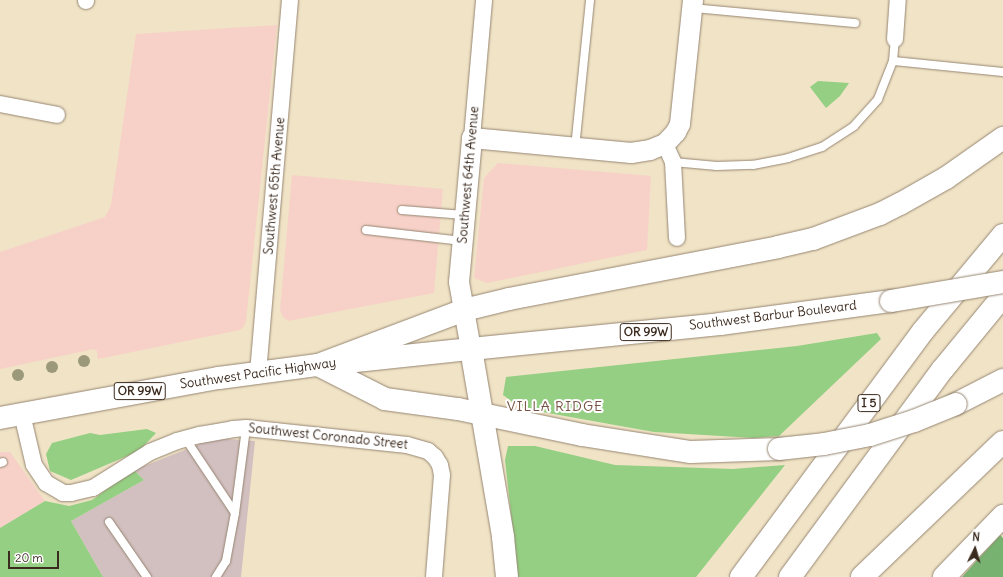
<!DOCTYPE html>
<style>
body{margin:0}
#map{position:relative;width:1003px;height:577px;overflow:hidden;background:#f0e3c6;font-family:Delius,sans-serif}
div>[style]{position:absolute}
.built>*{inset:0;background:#f7d1c8}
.industrial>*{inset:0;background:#d2bfc0}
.green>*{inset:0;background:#94cf83}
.forest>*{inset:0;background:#77b271}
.roads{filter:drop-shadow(0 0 1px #968672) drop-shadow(0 0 1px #968672)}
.service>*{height:8px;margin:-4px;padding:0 4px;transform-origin:4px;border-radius:4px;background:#fff}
.minor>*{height:16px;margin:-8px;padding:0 8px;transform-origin:8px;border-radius:8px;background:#fff}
.tertiary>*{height:20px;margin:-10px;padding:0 10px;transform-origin:10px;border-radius:10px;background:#fff}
.primary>*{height:22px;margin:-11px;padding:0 11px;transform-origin:11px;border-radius:11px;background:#fff}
.trunk>*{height:22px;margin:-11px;padding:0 11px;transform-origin:11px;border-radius:11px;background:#fff}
.motorway>*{height:22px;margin:-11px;padding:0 11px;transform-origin:11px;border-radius:11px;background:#fff}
.bridges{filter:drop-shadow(0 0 1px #968672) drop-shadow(0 0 1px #968672)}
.primary-bridge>*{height:22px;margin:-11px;padding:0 11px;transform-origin:11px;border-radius:11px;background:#fff}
.motorway-bridge>*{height:22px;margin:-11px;padding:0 11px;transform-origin:11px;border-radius:11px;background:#fff}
.trees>*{width:12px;height:12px;margin:-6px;border-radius:50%;background:#9b997a}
span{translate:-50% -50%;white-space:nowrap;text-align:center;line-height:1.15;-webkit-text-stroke:4px #fff;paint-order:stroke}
.shield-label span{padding:1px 3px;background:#fff;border:1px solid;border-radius:3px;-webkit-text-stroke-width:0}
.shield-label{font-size:12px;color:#3b2a1e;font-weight:700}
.street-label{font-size:13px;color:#3b2a1e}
.neighbourhood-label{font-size:14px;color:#785445;letter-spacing:1px}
.north{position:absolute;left:955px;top:529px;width:40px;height:40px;-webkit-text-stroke:3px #fff;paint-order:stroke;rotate:5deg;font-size:11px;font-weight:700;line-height:16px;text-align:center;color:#3b2a1e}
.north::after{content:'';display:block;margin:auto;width:14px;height:18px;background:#3b2a1e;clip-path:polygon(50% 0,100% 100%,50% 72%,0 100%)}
.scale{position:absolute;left:8px;top:551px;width:51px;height:18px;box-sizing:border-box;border:2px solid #3b2a1e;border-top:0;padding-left:5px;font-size:12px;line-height:14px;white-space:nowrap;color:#3b2a1e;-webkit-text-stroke:3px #fff;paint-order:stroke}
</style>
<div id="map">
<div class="built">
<div style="clip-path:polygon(277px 25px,246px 321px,244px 326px,240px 330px,98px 359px,97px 351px,94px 349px,0 369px,0 252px,105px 217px,111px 205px,136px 34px)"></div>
<div style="clip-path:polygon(498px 163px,651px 176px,647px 250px,487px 283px,474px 278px,484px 178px)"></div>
<div style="clip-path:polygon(292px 175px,443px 189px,434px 293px,288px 321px,283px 317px,280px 310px)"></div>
<div style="clip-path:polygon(0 452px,10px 452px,45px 501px,0 528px)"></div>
</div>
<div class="industrial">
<div style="clip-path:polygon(215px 438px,255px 441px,241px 577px,103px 577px,71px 521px,144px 480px,134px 470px)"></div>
</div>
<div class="green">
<div style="clip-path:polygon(818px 81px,849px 83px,840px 96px,826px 108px,810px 87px)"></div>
<div style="clip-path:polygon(877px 333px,881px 339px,779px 436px,754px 438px,654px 432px,537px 411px,514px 403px,503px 395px,506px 377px,797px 346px)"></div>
<div style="clip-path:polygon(147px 429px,156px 433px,139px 451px,71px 480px,50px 471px,46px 454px,52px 443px,90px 433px,100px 435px)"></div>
<div style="clip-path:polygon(508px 446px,535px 446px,615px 465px,733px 469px,785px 465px,696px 577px,518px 577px,505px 460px)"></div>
<div style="clip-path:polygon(134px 470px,144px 480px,71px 521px,103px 577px,0 577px,0 528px,45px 501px,69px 506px,92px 500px)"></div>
</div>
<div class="forest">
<div style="clip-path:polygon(1000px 535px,1003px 538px,1003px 577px,962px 577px)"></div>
</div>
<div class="roads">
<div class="service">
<div style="left:693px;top:8px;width:163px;rotate:5.3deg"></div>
<div style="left:893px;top:61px;width:111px;rotate:5.7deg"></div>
<div style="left:575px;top:148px;width:149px;rotate:-84.2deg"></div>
<div style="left:673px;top:162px;width:44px;rotate:5.2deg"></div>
<div style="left:717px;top:166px;width:36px;rotate:-2deg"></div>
<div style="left:753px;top:165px;width:36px;rotate:-11deg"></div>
<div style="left:788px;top:158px;width:36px;rotate:-18deg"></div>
<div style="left:822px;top:147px;width:38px;rotate:-33deg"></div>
<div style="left:854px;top:126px;width:36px;rotate:-48deg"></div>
<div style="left:878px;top:99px;width:41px;rotate:-68.5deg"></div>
<div style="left:893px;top:61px;width:22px;rotate:-85deg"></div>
<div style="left:402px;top:210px;width:62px;rotate:4.6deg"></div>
<div style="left:366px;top:230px;width:97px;rotate:6.5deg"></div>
<div style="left:185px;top:438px;width:90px;rotate:56.3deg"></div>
<div style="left:235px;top:513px;width:49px;rotate:100.6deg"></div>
<div style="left:226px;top:561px;width:19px;rotate:122deg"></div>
<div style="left:0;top:463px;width:3px;rotate:-18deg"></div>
<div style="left:235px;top:513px;width:86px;rotate:-82.6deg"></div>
<div style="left:109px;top:522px;width:67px;rotate:55.4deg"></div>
</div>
<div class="minor">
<div style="left:86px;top:1px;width:1px;rotate:-90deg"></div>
<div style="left:895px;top:39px;width:39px;rotate:-86deg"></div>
<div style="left:0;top:104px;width:58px;rotate:10.9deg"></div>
<div style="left:472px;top:138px;width:139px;rotate:-85deg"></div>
<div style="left:665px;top:144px;width:20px;rotate:66deg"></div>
<div style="left:673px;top:162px;width:76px;rotate:87deg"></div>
<div style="left:258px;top:373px;width:374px;rotate:-85.1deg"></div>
<div style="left:22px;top:414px;width:52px;rotate:76.8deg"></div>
<div style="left:34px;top:465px;width:22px;rotate:56deg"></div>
<div style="left:46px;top:483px;width:20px;rotate:30deg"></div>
<div style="left:63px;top:493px;width:8px"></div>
<div style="left:71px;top:493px;width:23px;rotate:-13deg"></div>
<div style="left:93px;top:488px;width:67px;rotate:-32.3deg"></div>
<div style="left:150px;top:452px;width:29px;rotate:-22deg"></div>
<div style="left:177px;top:441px;width:24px;rotate:-15deg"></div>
<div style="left:200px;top:435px;width:34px;rotate:-10deg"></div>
<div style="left:233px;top:429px;width:13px;rotate:-4deg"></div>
<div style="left:246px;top:428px;width:162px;rotate:6deg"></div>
<div style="left:407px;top:445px;width:22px;rotate:16deg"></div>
<div style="left:428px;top:451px;width:9px;rotate:41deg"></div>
<div style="left:435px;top:457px;width:9px;rotate:58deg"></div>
<div style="left:440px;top:465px;width:10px;rotate:79deg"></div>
<div style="left:442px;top:475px;width:102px;rotate:94.5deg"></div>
</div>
<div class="tertiary">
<div style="left:471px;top:349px;width:68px;rotate:-100.2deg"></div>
<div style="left:459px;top:282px;width:145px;rotate:-84.8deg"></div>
<div style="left:472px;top:138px;width:160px;rotate:5.4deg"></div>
<div style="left:631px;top:153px;width:19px;rotate:-9deg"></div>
<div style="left:650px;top:150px;width:16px;rotate:-22deg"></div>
<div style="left:665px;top:144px;width:16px;rotate:-47deg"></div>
<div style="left:676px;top:132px;width:9px;rotate:-63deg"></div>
<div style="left:680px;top:124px;width:125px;rotate:-84deg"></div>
</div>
<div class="primary">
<div style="left:471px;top:349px;width:250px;rotate:-5.7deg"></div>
<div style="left:720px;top:324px;width:173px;rotate:-7.7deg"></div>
</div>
<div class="trunk">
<div style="left:0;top:418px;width:223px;rotate:-10.4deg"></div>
<div style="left:219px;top:378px;width:100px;rotate:-7.5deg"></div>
<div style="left:318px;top:365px;width:154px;rotate:-6deg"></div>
</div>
<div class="motorway">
<div style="left:471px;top:349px;width:191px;rotate:80.3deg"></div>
<div style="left:503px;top:537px;width:40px;rotate:84.3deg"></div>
<div style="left:318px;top:365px;width:156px;rotate:-20.6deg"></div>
<div style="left:464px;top:310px;width:46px;rotate:-13.7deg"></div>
<div style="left:509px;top:299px;width:274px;rotate:-10.9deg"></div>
<div style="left:778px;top:247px;width:36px;rotate:-13deg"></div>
<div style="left:813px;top:239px;width:72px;rotate:-20.5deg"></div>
<div style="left:880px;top:214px;width:22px;rotate:-27deg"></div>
<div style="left:900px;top:204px;width:53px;rotate:-29.5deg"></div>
<div style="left:946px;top:178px;width:70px;rotate:-35.1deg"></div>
<div style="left:318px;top:365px;width:75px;rotate:26.9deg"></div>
<div style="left:385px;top:399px;width:74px;rotate:7.8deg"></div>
<div style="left:458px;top:409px;width:127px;rotate:11.8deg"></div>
<div style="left:582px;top:435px;width:110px;rotate:8.9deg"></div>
<div style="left:691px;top:452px;width:88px;rotate:-2deg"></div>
<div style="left:956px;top:404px;width:53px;rotate:-27.1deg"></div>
<div style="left:741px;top:577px;width:306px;rotate:-53.5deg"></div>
<div style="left:923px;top:331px;width:125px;rotate:-50.2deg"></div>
<div style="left:790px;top:577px;width:258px;rotate:-53.7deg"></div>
<div style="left:943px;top:369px;width:94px;rotate:-50.6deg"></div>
<div style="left:862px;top:577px;width:195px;rotate:-43.8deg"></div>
<div style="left:944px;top:577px;width:85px;rotate:-46deg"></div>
</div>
</div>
<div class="bridges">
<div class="primary-bridge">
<div style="left:891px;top:301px;width:114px;rotate:-9.6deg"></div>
</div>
<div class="motorway-bridge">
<div style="left:779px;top:449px;width:45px;rotate:-6.3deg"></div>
<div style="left:824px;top:444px;width:47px;rotate:-11.1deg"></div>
<div style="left:870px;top:435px;width:46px;rotate:-17.7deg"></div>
<div style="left:914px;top:421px;width:45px;rotate:-22deg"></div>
</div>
</div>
<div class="trees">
<div style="left:84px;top:361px"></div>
<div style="left:52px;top:367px"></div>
<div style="left:18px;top:375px"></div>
</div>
<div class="shield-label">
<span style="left:646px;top:332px">OR 99W</span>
<span style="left:140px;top:391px">OR 99W</span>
<span style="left:869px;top:403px">I 5</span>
</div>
<div class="street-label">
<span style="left:469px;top:175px;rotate:-85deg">Southwest 64th Avenue</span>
<span style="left:275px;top:186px;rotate:-85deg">Southwest 65th Avenue</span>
<span style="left:773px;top:316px;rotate:-7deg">Southwest Barbur Boulevard</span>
<span style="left:258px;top:374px;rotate:-8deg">Southwest Pacific Highway</span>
<span style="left:328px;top:437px;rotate:6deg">Southwest Coronado Street</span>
</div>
<div class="neighbourhood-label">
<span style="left:555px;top:406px">VILLA RIDGE</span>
</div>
<div class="north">N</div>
<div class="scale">20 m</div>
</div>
